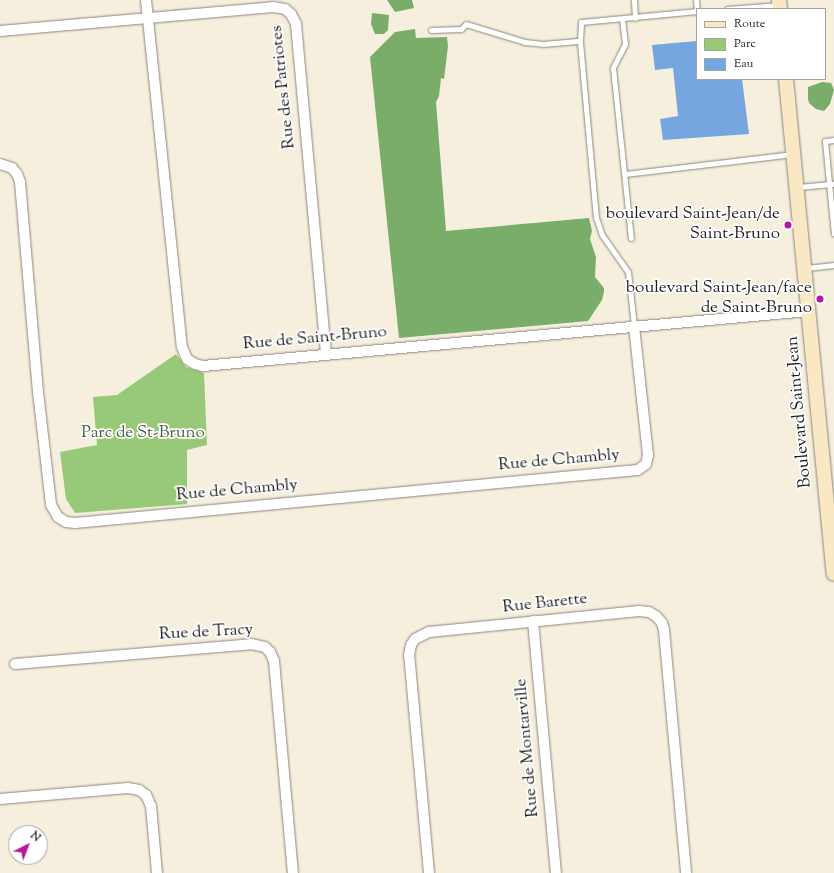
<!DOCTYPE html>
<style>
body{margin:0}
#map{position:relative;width:834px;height:873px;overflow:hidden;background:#f6efde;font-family:"Sorts Mill Goudy",serif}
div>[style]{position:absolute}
.green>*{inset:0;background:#97c979}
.forest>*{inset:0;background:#79ad69}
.water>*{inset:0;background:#75a6df}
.roads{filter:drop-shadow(0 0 1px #89867d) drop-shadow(0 0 1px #89867d)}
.lane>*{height:5px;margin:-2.5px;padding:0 2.5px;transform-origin:2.5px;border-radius:2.5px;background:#fff}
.street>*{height:10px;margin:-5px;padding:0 5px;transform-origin:5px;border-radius:5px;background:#fff}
.secondary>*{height:14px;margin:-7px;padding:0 7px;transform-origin:7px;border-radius:7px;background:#fae7c3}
.dots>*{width:11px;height:11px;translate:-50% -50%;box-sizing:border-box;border:2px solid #fff;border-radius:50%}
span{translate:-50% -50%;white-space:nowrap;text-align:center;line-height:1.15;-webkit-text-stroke:3.5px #fff;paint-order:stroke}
.street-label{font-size:17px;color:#1c1c1c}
.poi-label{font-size:17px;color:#1c1c1c}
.right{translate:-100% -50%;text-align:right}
.park-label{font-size:17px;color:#4d6141}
.legend{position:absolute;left:696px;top:8px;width:130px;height:72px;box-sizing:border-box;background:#fff;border:1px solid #a4a4a4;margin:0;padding:5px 7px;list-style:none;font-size:12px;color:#1c1c1c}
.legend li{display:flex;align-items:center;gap:8px;height:20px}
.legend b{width:20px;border:1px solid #a4a4a4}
.north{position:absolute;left:8px;top:825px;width:40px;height:40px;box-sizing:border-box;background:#fff;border:1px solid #a4a4a4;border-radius:50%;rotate:42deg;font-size:11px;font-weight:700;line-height:16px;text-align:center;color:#1c1c1c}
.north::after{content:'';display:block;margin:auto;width:14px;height:18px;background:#b5179e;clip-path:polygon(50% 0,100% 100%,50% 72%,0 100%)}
</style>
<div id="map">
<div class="green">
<div style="clip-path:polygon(176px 354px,186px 367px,204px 373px,207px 445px,187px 450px,187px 504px,75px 513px,66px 499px,60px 452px,97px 445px,93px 397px,117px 395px)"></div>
</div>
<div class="forest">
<div style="clip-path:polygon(387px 0,412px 0,414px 8px,395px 12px)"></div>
<div style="clip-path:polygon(372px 13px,389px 15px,388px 30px,384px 34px,375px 34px,371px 24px)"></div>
<div style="clip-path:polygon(415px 29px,416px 38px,447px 37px,448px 46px,444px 79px,441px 78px,439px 96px,436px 102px,446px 231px,589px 218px,592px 231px,590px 239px,596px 257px,595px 277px,604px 288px,604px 292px,602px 300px,588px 321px,399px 338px,370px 57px,395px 32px)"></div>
<div style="clip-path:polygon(822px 82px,831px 83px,834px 90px,830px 104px,824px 111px,816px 109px,809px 103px,808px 99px,808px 87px)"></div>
</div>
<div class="water">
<div style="clip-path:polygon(697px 41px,697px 79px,742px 79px,749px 134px,663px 140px,660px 119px,678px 116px,673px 68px,655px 70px,652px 45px)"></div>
</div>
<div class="roads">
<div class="lane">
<div style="left:634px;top:0;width:18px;rotate:87deg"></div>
<div style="left:696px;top:0;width:12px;rotate:85deg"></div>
<div style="left:727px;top:9px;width:52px;rotate:-4.4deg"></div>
<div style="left:622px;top:19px;width:25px;rotate:83deg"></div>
<div style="left:625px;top:44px;width:27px;rotate:117deg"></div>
<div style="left:613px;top:68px;width:171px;rotate:84deg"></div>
<div style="left:431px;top:30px;width:30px;rotate:-2deg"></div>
<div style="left:461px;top:29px;width:7px;rotate:-45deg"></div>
<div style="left:466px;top:24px;width:62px;rotate:17deg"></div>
<div style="left:525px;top:42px;width:18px;rotate:6deg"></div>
<div style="left:543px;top:44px;width:37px;rotate:-5deg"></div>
<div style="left:834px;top:140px;width:9px;rotate:174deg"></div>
<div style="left:825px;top:141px;width:93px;rotate:84.5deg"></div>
<div style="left:625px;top:174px;width:169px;rotate:-6.8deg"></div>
<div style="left:798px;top:187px;width:36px;rotate:-5deg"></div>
<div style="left:806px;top:268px;width:28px;rotate:-6deg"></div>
<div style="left:634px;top:326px;width:54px;rotate:-96.3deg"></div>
<div style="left:628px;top:272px;width:45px;rotate:-125.1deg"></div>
<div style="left:602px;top:235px;width:18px;rotate:-109deg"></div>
<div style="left:596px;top:218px;width:178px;rotate:-95.2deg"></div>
<div style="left:580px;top:41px;width:19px;rotate:-87deg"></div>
<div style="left:581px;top:22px;width:117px;rotate:-5.4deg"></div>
</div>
<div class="street">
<div style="left:146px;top:0;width:349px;rotate:84.1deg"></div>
<div style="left:182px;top:347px;width:13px;rotate:67deg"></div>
<div style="left:187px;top:359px;width:9px;rotate:32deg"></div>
<div style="left:195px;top:364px;width:8px;rotate:14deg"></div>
<div style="left:203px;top:366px;width:608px;rotate:-5.19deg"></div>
<div style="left:0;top:31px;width:274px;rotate:-5deg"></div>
<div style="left:273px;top:7px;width:12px;rotate:9deg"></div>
<div style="left:285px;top:9px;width:8px;rotate:40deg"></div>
<div style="left:291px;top:14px;width:11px;rotate:63deg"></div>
<div style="left:296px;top:24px;width:331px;rotate:84.8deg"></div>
<div style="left:0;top:164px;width:13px;rotate:18deg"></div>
<div style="left:12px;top:168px;width:8px;rotate:50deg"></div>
<div style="left:17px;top:174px;width:9px;rotate:69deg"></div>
<div style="left:20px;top:182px;width:211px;rotate:85.1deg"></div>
<div style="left:38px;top:392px;width:114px;rotate:83.4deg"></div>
<div style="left:51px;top:505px;width:14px;rotate:60deg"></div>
<div style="left:58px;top:517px;width:9px;rotate:32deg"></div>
<div style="left:66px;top:522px;width:9px;rotate:6deg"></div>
<div style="left:75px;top:523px;width:565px;rotate:-5.38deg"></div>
<div style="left:638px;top:470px;width:10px;rotate:-37deg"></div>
<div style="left:646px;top:464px;width:9px;rotate:-77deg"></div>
<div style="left:648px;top:455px;width:130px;rotate:-96.2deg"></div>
<div style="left:533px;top:621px;width:253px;rotate:84.8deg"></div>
<div style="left:15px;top:664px;width:237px;rotate:-4.8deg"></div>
<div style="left:251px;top:644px;width:14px;rotate:12deg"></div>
<div style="left:265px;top:647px;width:7px;rotate:45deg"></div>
<div style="left:270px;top:652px;width:10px;rotate:66deg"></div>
<div style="left:274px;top:661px;width:213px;rotate:84.9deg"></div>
<div style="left:0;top:799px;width:128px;rotate:-4.9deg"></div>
<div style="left:128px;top:788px;width:11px;rotate:10deg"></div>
<div style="left:139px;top:790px;width:9px;rotate:36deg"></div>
<div style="left:146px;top:795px;width:12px;rotate:66deg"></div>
<div style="left:151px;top:806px;width:67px;rotate:84.9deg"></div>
<div style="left:429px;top:873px;width:219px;rotate:-95.2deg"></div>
<div style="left:409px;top:655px;width:10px;rotate:-79deg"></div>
<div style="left:411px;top:645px;width:7px;rotate:-56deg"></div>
<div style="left:415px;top:639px;width:16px;rotate:-27deg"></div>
<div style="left:429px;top:632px;width:211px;rotate:-5.7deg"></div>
<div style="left:639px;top:611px;width:10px;rotate:6deg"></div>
<div style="left:649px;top:612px;width:8px;rotate:30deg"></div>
<div style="left:656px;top:616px;width:9px;rotate:49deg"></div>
<div style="left:662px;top:623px;width:7px;rotate:74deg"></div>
<div style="left:664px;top:630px;width:244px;rotate:84.8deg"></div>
</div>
<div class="secondary">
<div style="left:779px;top:0;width:9px;rotate:84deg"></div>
<div style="left:786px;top:79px;width:497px;rotate:84.5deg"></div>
</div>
</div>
<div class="dots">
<div style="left:788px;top:225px;background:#b5179e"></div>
<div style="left:820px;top:299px;background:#b5179e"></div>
</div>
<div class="street-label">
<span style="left:284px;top:87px;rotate:-96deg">Rue des Patriotes</span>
<span style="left:315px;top:339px;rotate:-5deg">Rue de Saint-Bruno</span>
<span style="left:800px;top:412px;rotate:-95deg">Boulevard Saint-Jean</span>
<span style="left:559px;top:461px;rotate:-5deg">Rue de Chambly</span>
<span style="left:237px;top:491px;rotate:-5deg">Rue de Chambly</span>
<span style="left:545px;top:604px;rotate:-6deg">Rue Barette</span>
<span style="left:206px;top:633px;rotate:-3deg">Rue de Tracy</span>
<span style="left:528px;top:748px;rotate:-95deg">Rue de Montarville</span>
</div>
<div class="poi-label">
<span class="right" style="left:780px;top:225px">boulevard Saint-Jean/de<br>Saint-Bruno</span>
<span class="right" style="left:812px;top:299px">boulevard Saint-Jean/face<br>de Saint-Bruno</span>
</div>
<div class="park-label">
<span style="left:143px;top:434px">Parc de St-Bruno</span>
</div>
<ul class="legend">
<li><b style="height:5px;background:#fae7c3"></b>Route</li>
<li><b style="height:11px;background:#97c979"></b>Parc</li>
<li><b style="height:11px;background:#75a6df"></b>Eau</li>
</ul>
<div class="north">N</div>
</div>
